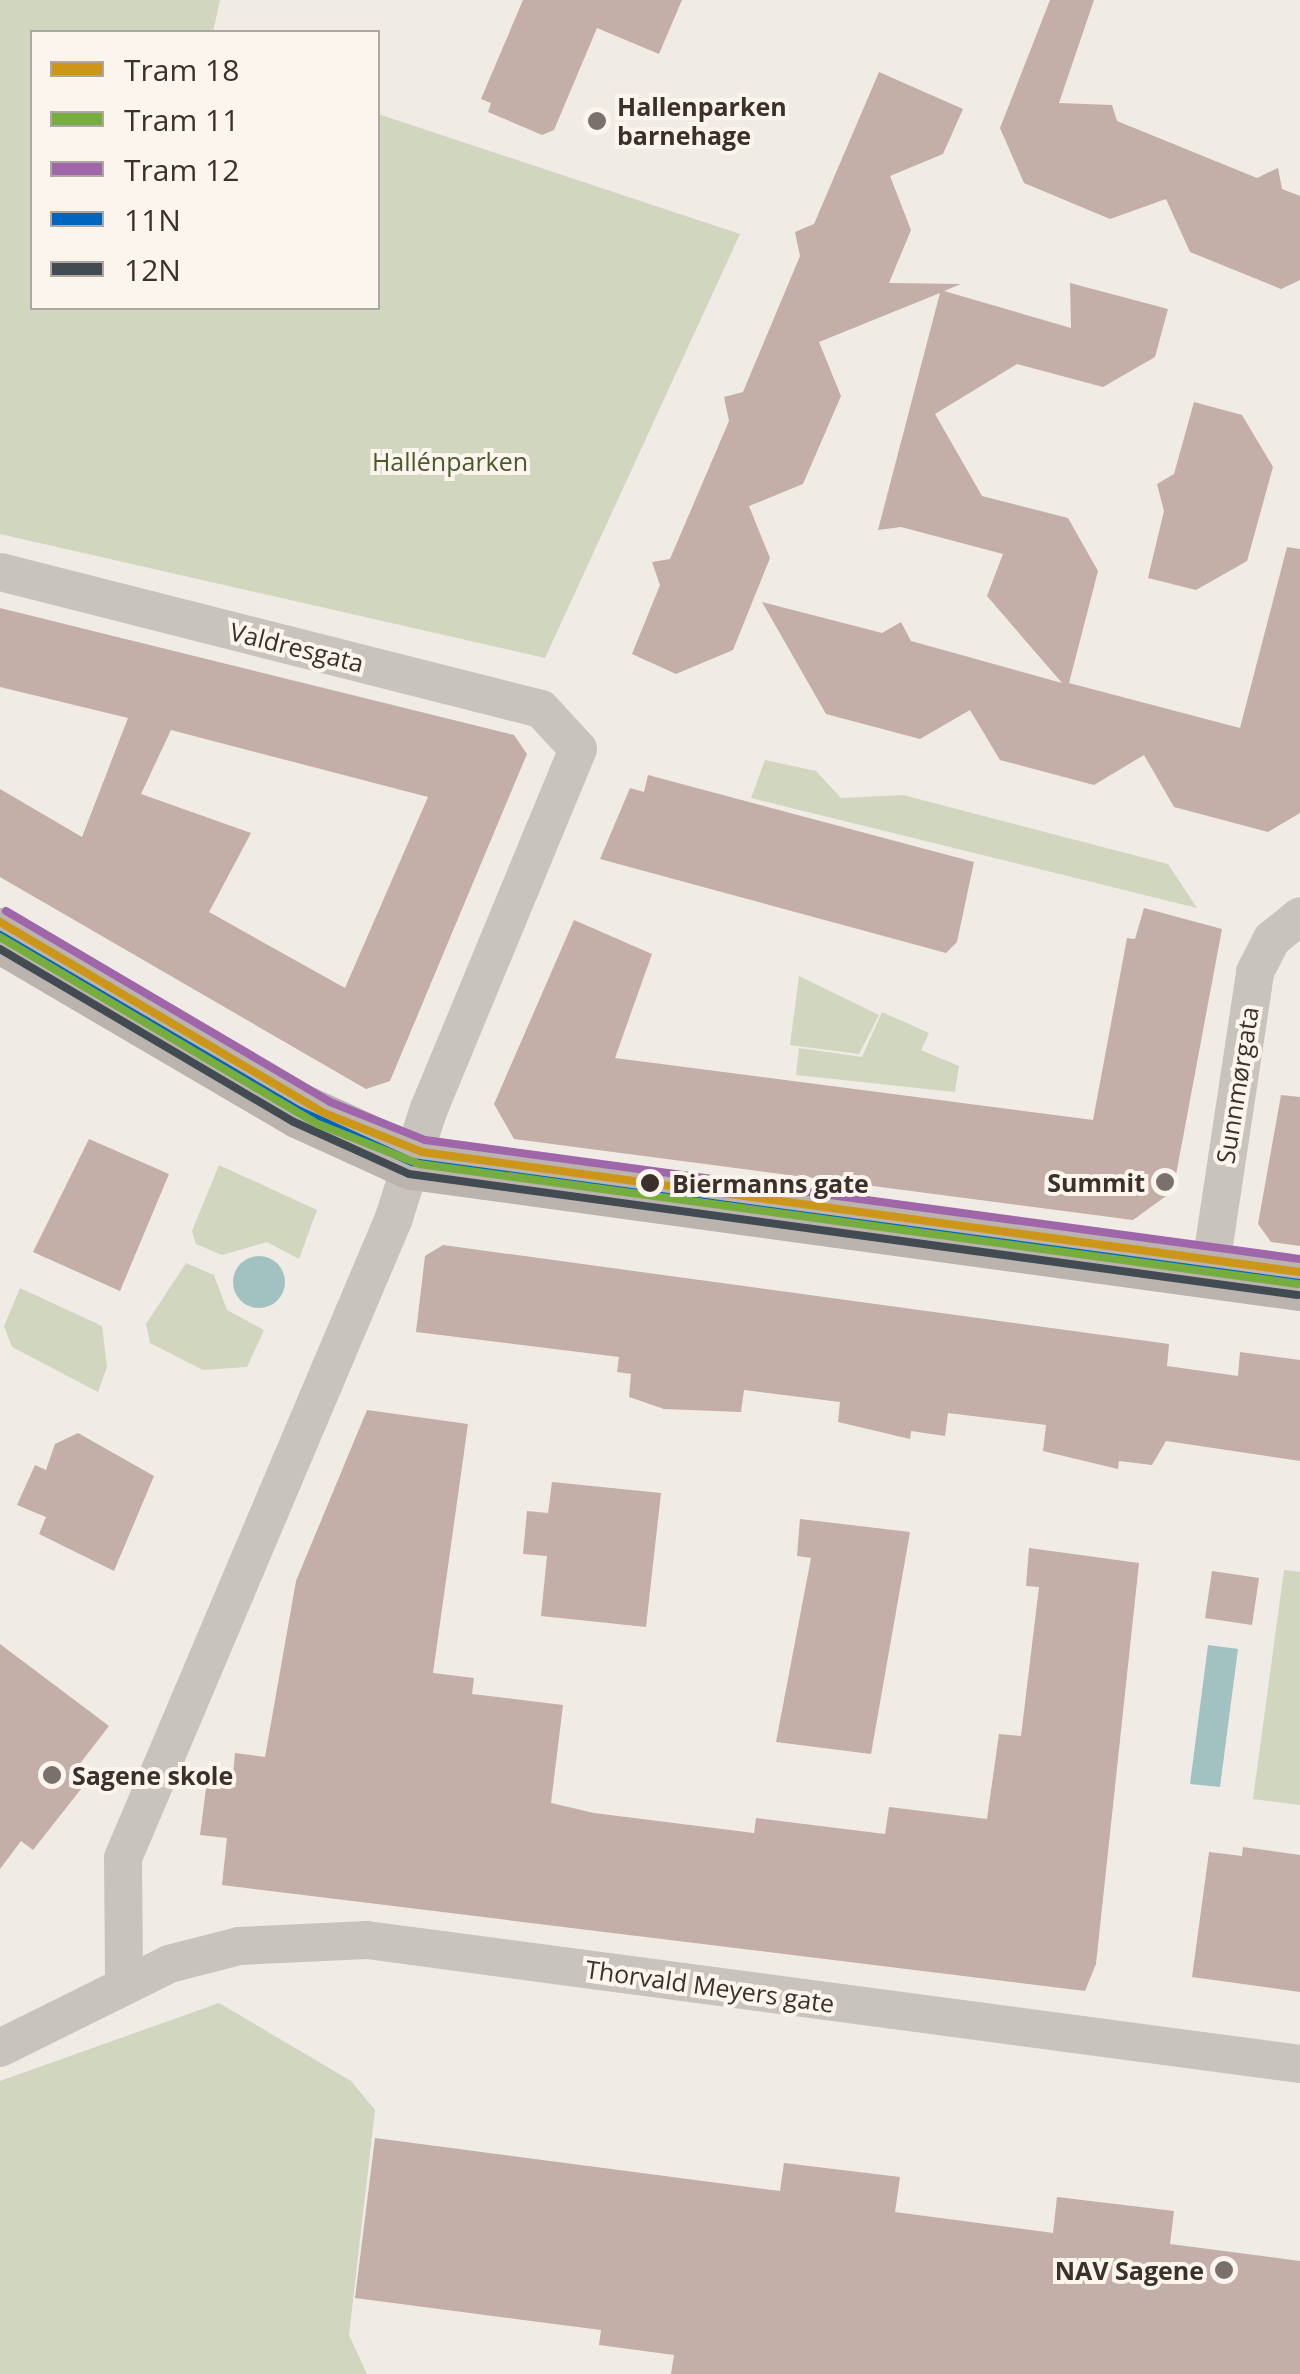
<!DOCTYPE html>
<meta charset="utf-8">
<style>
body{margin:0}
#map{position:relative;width:1300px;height:2374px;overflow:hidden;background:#f0ebe5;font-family:"Open Sans",sans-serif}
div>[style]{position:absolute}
.green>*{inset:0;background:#d1d6bf}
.water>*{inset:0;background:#a1c2c1}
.round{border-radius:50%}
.building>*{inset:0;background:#c3afa7}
.minor>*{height:38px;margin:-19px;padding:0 19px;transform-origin:19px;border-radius:19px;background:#c9c3be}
.secondary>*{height:55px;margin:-27.5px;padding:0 27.5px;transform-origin:27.5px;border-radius:27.5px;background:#bab3ae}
.bus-1>*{height:8px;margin:-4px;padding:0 4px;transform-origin:4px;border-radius:4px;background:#0065bd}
.bus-2>*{height:8px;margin:-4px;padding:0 4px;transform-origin:4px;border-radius:4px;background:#424a52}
.tram-1>*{height:8px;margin:-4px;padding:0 4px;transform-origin:4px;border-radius:4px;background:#cc9719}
.tram-2>*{height:8px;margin:-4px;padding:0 4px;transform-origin:4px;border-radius:4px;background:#77ad3e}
.tram-3>*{height:8px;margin:-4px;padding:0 4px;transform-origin:4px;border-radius:4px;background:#a066aa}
.dots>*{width:28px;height:28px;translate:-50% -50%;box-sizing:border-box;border:5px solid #fbf5ee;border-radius:50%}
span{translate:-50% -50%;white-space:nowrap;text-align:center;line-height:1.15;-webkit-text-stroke:8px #fbf5ee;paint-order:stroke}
.poi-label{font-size:25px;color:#3b302b;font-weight:700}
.left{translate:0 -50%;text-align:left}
.right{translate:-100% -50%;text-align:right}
.park-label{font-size:25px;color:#4a5a2e}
.street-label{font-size:25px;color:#3b302b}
.stop-label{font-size:25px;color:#3b302b;font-weight:700}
.legend{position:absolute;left:30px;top:30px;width:350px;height:280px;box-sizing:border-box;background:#fbf5ee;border:2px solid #aea6a0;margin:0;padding:12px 18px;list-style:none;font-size:30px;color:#3b302b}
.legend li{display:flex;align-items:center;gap:20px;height:50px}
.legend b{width:50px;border:2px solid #aea6a0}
</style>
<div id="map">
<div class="green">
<div style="clip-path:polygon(0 0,220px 0,213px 32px,32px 32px,32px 308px,378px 308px,378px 114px,740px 234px,545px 658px,0 534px)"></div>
<div style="clip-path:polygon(765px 760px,816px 771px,841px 798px,903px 795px,1168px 864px,1197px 908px,751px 798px)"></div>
<div style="clip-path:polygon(799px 976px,879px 1015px,859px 1054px,790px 1045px)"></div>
<div style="clip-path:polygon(882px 1012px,929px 1033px,921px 1050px,959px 1066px,955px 1092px,796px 1075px,799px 1048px,862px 1057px)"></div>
<div style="clip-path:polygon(219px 1165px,317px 1210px,299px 1259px,267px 1242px,222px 1255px,196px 1244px,192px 1231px)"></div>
<div style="clip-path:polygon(186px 1263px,214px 1275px,227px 1310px,264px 1330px,247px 1367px,203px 1370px,150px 1343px,146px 1324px)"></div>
<div style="clip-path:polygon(20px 1288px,102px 1326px,107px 1367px,98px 1392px,12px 1347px,4px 1326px)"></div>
<div style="clip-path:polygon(1284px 1570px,1300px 1572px,1300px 1805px,1253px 1799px)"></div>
<div style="clip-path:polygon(219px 2003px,351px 2081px,375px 2110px,349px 2335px,367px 2374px,0 2374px,0 2081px)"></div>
</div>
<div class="water">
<div class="round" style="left:233px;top:1256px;width:52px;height:52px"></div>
<div style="clip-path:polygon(1208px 1645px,1238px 1649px,1220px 1787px,1190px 1784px)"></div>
</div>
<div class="building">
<div style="clip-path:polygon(523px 0,682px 0,659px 54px,597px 28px,554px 130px,542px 135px,488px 112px,491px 103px,481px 99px)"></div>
<div style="clip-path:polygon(1050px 0,1094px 0,1059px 103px,1112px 105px,1117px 121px,1257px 178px,1278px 168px,1282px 189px,1300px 196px,1300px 280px,1281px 289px,1190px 252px,1166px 199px,1110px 219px,1024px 183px,1000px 128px)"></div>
<div style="clip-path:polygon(879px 72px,963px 109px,943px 154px,890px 176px,911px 230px,889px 283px,961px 284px,944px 291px,1071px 328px,1070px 283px,1168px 309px,1155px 357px,1103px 387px,1017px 364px,935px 414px,982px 496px,1068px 518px,1098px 571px,1069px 683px,1240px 728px,1287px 547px,1300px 549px,1300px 813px,1268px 832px,1174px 807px,1144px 755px,1094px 785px,1000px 760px,970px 710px,920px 739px,826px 714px,762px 602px,882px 633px,901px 622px,911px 641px,1062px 683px,987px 596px,1003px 554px,901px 527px,878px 530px,940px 293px,819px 342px,841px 396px,803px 484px,749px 506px,770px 558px,733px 650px,676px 674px,632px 654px,660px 585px,652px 562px,670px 559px,729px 421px,724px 397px,743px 392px,800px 256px,795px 232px,814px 224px)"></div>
<div style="clip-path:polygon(1194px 402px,1242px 415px,1273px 467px,1247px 561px,1196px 590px,1148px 578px,1164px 511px,1157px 484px,1174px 474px)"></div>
<div style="clip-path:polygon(evenodd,0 608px,514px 735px,527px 754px,390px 1081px,366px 1089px,0 877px,0 789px,82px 837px,128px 718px,0 687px,0 608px,171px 730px,428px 797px,345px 988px,209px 912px,251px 833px,141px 794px,171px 730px)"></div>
<div style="clip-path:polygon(648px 775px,974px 862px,957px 942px,946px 953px,600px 859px,630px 788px,644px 792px)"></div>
<div style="clip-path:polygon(1144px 908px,1222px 929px,1173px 1191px,1133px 1220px,514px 1139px,494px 1104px,574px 920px,652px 954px,615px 1058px,1093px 1120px,1127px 938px,1135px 939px)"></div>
<div style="clip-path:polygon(1281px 1095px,1300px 1097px,1300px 1246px,1271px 1242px,1258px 1224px)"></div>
<div style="clip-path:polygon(89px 1139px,169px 1174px,120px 1291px,33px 1252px)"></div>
<div style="clip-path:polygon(443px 1245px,1169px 1344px,1167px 1366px,1238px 1376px,1240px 1352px,1300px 1360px,1300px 1461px,1166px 1441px,1152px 1465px,1119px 1461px,1118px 1469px,1043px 1451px,1046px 1425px,948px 1413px,945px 1436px,911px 1431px,910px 1439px,838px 1422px,840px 1402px,744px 1390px,741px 1412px,664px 1409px,629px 1397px,631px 1374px,617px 1372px,619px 1357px,416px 1332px,425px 1256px)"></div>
<div style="clip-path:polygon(367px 1410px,468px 1424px,433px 1673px,474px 1678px,472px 1694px,563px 1705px,551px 1803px,594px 1813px,754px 1833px,756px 1818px,885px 1834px,889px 1807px,987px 1819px,999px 1734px,1021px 1736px,1039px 1587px,1026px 1586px,1029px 1548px,1139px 1563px,1096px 1964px,1085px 1991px,222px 1885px,227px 1838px,200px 1835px,208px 1773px,233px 1776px,235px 1753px,265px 1757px,296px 1581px)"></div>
<div style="clip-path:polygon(78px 1433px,154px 1476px,114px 1571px,39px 1534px,46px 1517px,17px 1505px,35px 1465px,46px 1470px,55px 1444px)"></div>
<div style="clip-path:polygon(552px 1482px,661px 1493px,646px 1627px,541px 1616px,547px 1556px,523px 1554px,527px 1511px,548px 1513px)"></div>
<div style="clip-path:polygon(800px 1519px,910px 1532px,871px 1754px,776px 1742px,811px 1558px,797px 1556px)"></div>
<div style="clip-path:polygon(1212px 1571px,1259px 1578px,1252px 1625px,1205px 1618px)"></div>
<div style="clip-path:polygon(0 1644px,109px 1726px,68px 1779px,81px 1789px,33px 1850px,21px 1841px,0 1869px)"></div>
<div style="clip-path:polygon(1243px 1847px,1300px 1855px,1300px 1992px,1192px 1977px,1209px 1852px,1242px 1856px)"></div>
<div style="clip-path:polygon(375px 2138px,780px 2191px,784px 2163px,900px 2177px,895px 2212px,1053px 2233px,1057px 2197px,1174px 2211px,1170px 2244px,1300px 2261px,1300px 2374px,671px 2374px,674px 2355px,599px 2345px,601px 2330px,355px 2298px)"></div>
</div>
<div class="minor">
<div style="left:0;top:572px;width:558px;rotate:14.21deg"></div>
<div style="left:541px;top:709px;width:54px;rotate:47.2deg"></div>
<div style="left:578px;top:749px;width:389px;rotate:112.5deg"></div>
<div style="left:429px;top:1108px;width:115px;rotate:107.7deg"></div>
<div style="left:394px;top:1218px;width:695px;rotate:112.95deg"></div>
<div style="left:123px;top:1858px;width:124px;rotate:89.5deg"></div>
<div style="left:1210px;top:1271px;width:302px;rotate:-81.4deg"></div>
<div style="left:1255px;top:972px;width:37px;rotate:-63deg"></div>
<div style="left:1272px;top:939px;width:36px;rotate:-39deg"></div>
<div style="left:0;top:2048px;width:189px;rotate:-26.4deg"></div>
<div style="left:169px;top:1964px;width:72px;rotate:-14.4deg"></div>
<div style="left:239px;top:1946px;width:128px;rotate:-2.7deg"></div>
<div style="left:367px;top:1940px;width:941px;rotate:7.57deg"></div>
</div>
<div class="secondary">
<div style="left:0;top:935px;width:348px;rotate:30.4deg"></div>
<div style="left:300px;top:1111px;width:123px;rotate:24.5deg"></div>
<div style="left:412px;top:1162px;width:896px;rotate:7.76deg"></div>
</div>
<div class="bus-1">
<div style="left:0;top:935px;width:348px;rotate:30.4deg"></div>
<div style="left:300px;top:1111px;width:123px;rotate:24.5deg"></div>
<div style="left:412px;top:1162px;width:896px;rotate:7.76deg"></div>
</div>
<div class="bus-2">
<div style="left:0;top:949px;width:341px;rotate:30.5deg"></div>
<div style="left:294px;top:1122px;width:126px;rotate:24.3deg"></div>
<div style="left:409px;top:1174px;width:897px;rotate:7.75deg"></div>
</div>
<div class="tram-1">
<div style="left:0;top:922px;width:376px;rotate:30.5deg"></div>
<div style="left:324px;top:1113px;width:105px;rotate:21.7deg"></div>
<div style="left:422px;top:1152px;width:886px;rotate:7.78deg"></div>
</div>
<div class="tram-2">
<div style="left:0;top:937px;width:369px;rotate:30.5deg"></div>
<div style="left:318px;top:1124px;width:109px;rotate:21.6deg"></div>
<div style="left:419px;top:1164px;width:887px;rotate:7.77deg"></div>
</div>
<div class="tram-3">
<div style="left:6px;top:911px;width:376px;rotate:30.5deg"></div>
<div style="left:330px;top:1102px;width:102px;rotate:21.8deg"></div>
<div style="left:425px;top:1140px;width:883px;rotate:7.74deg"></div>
</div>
<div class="dots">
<div style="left:597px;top:121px;background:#7a716c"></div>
<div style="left:1165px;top:1182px;background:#7a716c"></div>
<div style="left:650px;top:1183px;background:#3b302b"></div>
<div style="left:52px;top:1775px;background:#7a716c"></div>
<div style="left:1224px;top:2270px;background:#7a716c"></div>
</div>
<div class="poi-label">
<span class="left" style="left:617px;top:121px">Hallenparken<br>barnehage</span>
<span class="right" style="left:1145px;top:1182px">Summit</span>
<span class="left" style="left:72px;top:1775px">Sagene skole</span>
<span class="right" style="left:1204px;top:2270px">NAV Sagene</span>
</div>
<div class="park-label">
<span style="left:450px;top:461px">Hallénparken</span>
</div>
<div class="street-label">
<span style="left:297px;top:647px;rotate:14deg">Valdresgata</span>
<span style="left:1237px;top:1085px;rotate:-81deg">Sunnmørgata</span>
<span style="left:710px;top:1986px;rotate:8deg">Thorvald Meyers gate</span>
</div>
<div class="stop-label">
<span class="left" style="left:672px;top:1183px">Biermanns gate</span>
</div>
<ul class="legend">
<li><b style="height:12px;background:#cc9719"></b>Tram 18</li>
<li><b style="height:12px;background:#77ad3e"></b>Tram 11</li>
<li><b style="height:12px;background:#a066aa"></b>Tram 12</li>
<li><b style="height:12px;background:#0065bd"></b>11N</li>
<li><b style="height:12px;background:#424a52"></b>12N</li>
</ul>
</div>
